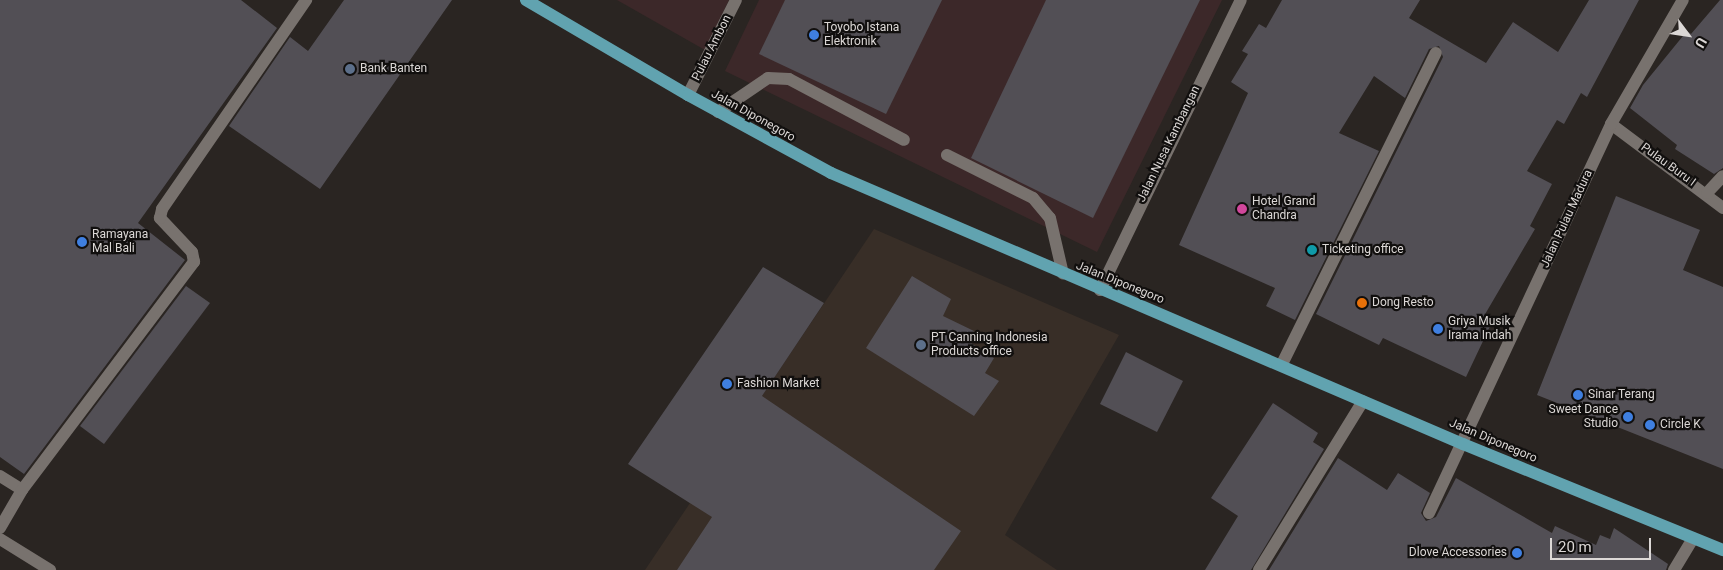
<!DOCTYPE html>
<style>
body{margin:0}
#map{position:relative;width:1723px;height:570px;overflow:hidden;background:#2a2522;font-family:Roboto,sans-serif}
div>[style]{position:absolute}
.commercial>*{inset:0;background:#3c2829}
.built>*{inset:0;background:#382e27}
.building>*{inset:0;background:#524f55}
.minor>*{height:12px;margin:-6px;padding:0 6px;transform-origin:6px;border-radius:6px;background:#78726e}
.major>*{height:12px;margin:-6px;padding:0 6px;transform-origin:6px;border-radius:6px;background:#61a3b0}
.dots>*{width:14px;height:14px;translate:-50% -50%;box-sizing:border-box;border:2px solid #110f0e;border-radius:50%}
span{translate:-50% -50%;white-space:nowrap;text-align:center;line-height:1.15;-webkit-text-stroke:4.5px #110f0e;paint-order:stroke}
.poi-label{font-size:12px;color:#dcd8d6}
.left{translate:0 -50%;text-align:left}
.right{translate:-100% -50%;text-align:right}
.street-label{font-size:12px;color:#dcd8d6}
.north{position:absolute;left:1663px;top:10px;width:50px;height:50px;-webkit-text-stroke:4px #110f0e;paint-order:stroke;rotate:121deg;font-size:14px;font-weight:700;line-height:20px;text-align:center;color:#dcd8d6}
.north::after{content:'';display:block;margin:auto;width:18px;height:22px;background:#dcd8d6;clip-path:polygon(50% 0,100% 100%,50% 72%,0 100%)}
.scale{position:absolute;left:1550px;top:538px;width:101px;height:22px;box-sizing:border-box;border:2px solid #dcd8d6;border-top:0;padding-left:6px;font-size:15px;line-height:18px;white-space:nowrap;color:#dcd8d6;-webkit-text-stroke:4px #110f0e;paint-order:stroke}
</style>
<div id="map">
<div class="commercial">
<div style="clip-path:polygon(617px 0,729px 0,705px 50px)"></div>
<div style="clip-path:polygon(759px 0,1222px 0,1097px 252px,725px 71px)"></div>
</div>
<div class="built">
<div style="clip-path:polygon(874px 229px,1119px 335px,1005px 535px,1057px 570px,645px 570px)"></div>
</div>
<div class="building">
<div style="clip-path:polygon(0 0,241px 0,277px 28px,138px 223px,185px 260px,24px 474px,0 457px)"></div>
<div style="clip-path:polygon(344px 0,452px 0,320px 189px,229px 126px,290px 37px,308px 51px)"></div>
<div style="clip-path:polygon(785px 0,942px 0,886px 114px,759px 54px)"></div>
<div style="clip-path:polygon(1046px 0,1200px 0,1093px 218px,971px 158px)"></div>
<div style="clip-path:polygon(1282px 0,1420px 0,1409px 18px,1486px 63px,1513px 22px,1558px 52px,1589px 0,1639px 0,1587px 97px,1581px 93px,1564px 124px,1557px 120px,1527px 171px,1552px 184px,1530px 226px,1535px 229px,1484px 316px,1493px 320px,1466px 377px,1383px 338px,1379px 345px,1316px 314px,1443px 57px,1439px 46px,1429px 49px,1405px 98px,1374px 76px,1339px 133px,1379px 151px,1295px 320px,1266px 306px,1275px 288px,1179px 245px,1248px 93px,1231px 82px,1248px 54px,1242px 51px,1259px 24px,1266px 28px)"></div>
<div style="clip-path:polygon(1720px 0,1723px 0,1723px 168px,1714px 174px,1675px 149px,1677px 145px,1630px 108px,1643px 85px,1687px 31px,1691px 34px)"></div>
<div style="clip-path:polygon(1616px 196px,1700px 230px,1683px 270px,1723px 287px,1723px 469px,1537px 395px)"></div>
<div style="clip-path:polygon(763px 267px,824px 303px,762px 396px,961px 531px,934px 570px,677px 570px,712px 517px,628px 464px)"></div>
<div style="clip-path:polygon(912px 276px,951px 299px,943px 316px,974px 331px,968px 341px,994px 358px,985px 373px,999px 381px,974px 416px,866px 348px)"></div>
<div style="clip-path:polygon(186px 286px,210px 303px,104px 444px,80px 426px)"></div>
<div style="clip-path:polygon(1126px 352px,1183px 381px,1157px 432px,1100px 404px)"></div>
<div style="clip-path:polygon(1273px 403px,1318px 433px,1313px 442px,1324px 449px,1251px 570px,1205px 570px,1238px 516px,1211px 498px)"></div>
<div style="clip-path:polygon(1338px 458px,1387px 490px,1398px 473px,1430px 493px,1421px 513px,1426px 521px,1436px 517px,1456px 478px,1552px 533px,1555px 526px,1596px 545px,1600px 535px,1610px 539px,1614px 528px,1668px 564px,1666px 570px,1269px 570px)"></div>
</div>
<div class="minor">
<div style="left:688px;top:95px;width:106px;rotate:-63.2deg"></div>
<div style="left:718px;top:112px;width:60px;rotate:-34.2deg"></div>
<div style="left:768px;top:78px;width:21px;rotate:3deg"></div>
<div style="left:789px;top:79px;width:130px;rotate:27.9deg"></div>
<div style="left:1611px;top:124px;width:140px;rotate:36.9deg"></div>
<div style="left:947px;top:155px;width:96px;rotate:26.6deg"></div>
<div style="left:1033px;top:198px;width:26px;rotate:50deg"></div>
<div style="left:1050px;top:218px;width:57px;rotate:76.9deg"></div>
<div style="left:1707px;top:193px;width:23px;rotate:-47deg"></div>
<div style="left:1100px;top:290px;width:322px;rotate:-64.1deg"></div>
<div style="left:1282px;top:364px;width:347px;rotate:-63.7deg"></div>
<div style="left:0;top:476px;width:26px;rotate:32deg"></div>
<div style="left:22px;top:490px;width:44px;rotate:120.1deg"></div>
<div style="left:22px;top:490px;width:286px;rotate:-53deg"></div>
<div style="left:194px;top:262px;width:10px;rotate:-101deg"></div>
<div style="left:192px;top:252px;width:47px;rotate:-133.3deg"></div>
<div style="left:160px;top:218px;width:9px;rotate:-77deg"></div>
<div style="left:162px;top:209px;width:254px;rotate:-55.4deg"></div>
<div style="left:1429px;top:513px;width:429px;rotate:-64.9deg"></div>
<div style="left:1611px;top:124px;width:143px;rotate:-59.9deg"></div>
<div style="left:0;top:539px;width:59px;rotate:31.8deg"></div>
<div style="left:1259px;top:570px;width:198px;rotate:-58.4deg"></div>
<div style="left:1674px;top:570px;width:37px;rotate:-59deg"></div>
</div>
<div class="major">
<div style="left:526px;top:0;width:188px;rotate:30.4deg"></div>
<div style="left:688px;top:95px;width:163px;rotate:28.6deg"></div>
<div style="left:831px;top:173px;width:688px;rotate:23.21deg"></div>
<div style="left:1463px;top:444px;width:281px;rotate:22.2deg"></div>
</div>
<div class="dots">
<div style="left:814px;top:35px;background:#3f7fe0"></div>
<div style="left:350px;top:69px;background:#5c6f8a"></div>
<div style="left:1242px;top:209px;background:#d1479c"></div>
<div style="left:82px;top:242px;background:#3f7fe0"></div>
<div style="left:1312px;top:250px;background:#0f9aa8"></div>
<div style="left:1362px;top:303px;background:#e8710a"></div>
<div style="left:1438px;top:329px;background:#3f7fe0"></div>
<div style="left:921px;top:345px;background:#5c6f8a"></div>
<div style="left:727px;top:384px;background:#3f7fe0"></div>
<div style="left:1578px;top:395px;background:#3f7fe0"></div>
<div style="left:1628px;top:417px;background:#3f7fe0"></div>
<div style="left:1650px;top:425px;background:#3f7fe0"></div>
<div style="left:1517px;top:553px;background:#3f7fe0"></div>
</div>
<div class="poi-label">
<span class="left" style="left:824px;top:35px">Toyobo Istana<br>Elektronik</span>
<span class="left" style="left:360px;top:69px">Bank Banten</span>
<span class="left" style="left:1252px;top:209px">Hotel Grand<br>Chandra</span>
<span class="left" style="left:92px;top:242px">Ramayana<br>Mal Bali</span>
<span class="left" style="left:1322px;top:250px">Ticketing office</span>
<span class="left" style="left:1372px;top:303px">Dong Resto</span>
<span class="left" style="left:1448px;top:329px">Griya Musik<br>Irama Indah</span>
<span class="left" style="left:931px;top:345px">PT Canning Indonesia<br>Products office</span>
<span class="left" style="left:737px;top:384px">Fashion Market</span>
<span class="left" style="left:1588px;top:395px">Sinar Terang</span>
<span class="right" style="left:1618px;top:417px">Sweet Dance<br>Studio</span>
<span class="left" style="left:1660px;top:425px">Circle K</span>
<span class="right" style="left:1507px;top:553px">Dlove Accessories</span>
</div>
<div class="street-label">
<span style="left:712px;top:48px;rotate:-63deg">Pulau Ambon</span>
<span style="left:753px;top:116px;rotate:29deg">Jalan Diponegoro</span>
<span style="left:1169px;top:144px;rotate:-64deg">Jalan Nusa Kambangan</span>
<span style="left:1668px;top:165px;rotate:36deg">Pulau Buru I</span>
<span style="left:1567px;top:219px;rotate:-65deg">Jalan Pulau Madura</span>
<span style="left:1120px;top:283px;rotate:22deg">Jalan Diponegoro</span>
<span style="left:1493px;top:441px;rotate:23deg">Jalan Diponegoro</span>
</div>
<div class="north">U</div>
<div class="scale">20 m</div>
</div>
